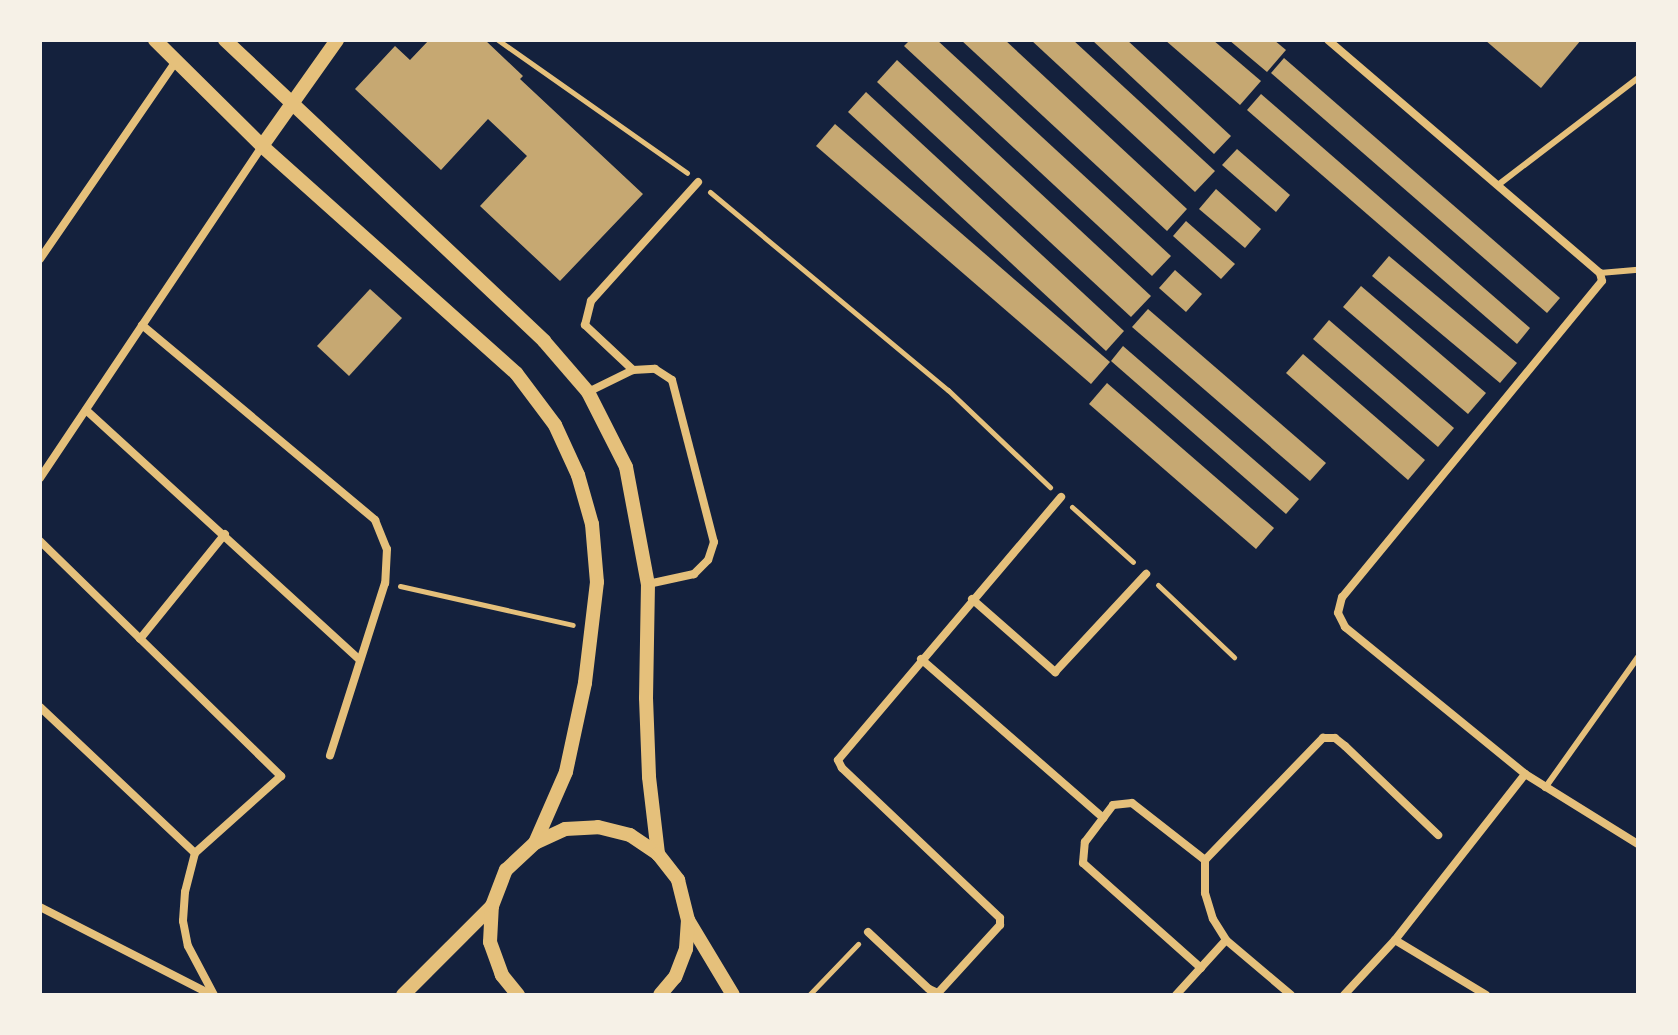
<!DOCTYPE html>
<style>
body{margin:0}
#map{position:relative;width:1678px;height:1035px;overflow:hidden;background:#14213d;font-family:Roboto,sans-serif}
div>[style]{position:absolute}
.building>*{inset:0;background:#c6a872}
.path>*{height:5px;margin:-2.5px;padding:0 2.5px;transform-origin:2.5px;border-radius:2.5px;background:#e5c07b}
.service>*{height:6px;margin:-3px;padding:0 3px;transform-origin:3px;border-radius:3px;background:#e5c07b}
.minor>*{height:8px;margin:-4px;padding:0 4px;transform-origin:4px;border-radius:4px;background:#e5c07b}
.tertiary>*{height:14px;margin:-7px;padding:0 7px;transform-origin:7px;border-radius:7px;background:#e5c07b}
span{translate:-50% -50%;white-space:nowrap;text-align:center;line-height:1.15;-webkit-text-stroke:6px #f6f1e7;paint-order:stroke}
.frame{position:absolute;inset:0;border:42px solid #f6f1e7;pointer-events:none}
</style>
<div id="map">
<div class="building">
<div style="clip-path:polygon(429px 40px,485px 40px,523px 76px,520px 79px,643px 194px,560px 281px,480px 206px,527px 156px,488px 119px,441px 170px,355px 89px,395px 46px,410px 60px)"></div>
<div style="clip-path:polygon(910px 40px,937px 40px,1171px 256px,1152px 276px,904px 46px)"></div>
<div style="clip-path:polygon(961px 40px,1005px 40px,1187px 209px,1167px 231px)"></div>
<div style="clip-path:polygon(1031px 40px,1073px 40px,1215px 171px,1195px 192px)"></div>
<div style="clip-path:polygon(1092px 40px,1127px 40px,1231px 136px,1214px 154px)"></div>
<div style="clip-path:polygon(1165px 40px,1213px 40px,1261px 81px,1240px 105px)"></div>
<div style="clip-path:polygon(1229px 40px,1274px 40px,1286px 50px,1267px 72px)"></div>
<div style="clip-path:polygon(1485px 40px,1581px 40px,1541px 88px)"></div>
<div style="clip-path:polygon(1284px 58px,1560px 298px,1547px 313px,1271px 73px)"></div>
<div style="clip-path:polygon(897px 60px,1151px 296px,1131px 317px,877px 82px)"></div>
<div style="clip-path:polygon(866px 92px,1124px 331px,1106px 351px,848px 112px)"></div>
<div style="clip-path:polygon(1261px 94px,1530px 328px,1517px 344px,1247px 110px)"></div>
<div style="clip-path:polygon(835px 124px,1110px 362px,1091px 384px,816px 146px)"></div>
<div style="clip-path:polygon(1237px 149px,1290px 195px,1276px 212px,1222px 165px)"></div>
<div style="clip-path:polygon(1216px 189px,1261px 229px,1245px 248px,1199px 209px)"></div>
<div style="clip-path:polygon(1186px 221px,1235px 264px,1221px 279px,1173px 236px)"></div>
<div style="clip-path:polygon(1389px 256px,1517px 363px,1500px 383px,1372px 276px)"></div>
<div style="clip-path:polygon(1175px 270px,1202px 294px,1186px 312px,1159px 288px)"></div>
<div style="clip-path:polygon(1361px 286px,1486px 393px,1468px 414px,1343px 307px)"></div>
<div style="clip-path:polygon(370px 289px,402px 318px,349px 376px,317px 346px)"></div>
<div style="clip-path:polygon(1148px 309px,1326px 463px,1310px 481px,1132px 327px)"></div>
<div style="clip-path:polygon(1329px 320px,1454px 428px,1438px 447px,1313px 339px)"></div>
<div style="clip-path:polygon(1123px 346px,1299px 499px,1286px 514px,1111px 361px)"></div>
<div style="clip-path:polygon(1303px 354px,1425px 460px,1408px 480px,1286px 373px)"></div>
<div style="clip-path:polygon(1107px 383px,1274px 528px,1256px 549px,1089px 404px)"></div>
</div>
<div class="path">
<div style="left:498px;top:40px;width:231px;rotate:35.1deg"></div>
<div style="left:710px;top:192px;width:310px;rotate:39.8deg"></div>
<div style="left:948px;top:390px;width:141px;rotate:43.6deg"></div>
<div style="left:1072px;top:507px;width:82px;rotate:42deg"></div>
<div style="left:1158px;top:585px;width:105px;rotate:43.5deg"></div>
<div style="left:400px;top:586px;width:177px;rotate:12.7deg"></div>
<div style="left:809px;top:995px;width:71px;rotate:-46.1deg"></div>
</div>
<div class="service">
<div style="left:1498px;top:185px;width:176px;rotate:-37.4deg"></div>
<div style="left:1600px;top:273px;width:38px;rotate:-5deg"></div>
<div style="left:1545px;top:788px;width:161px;rotate:-54.6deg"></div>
</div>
<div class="minor">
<div style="left:1328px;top:40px;width:358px;rotate:40.6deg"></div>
<div style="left:1600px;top:273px;width:8px;rotate:76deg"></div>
<div style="left:1602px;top:281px;width:409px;rotate:129.4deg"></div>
<div style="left:1342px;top:597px;width:16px;rotate:104deg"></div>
<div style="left:1338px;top:613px;width:16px;rotate:63deg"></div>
<div style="left:1345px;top:627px;width:232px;rotate:39.2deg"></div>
<div style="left:1525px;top:774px;width:133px;rotate:31.8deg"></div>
<div style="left:40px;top:259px;width:240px;rotate:-55.5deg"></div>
<div style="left:142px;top:325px;width:304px;rotate:39.9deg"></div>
<div style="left:375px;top:520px;width:31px;rotate:68deg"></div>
<div style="left:387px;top:549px;width:34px;rotate:93deg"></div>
<div style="left:385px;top:583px;width:181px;rotate:107.7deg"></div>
<div style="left:633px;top:370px;width:66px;rotate:-136.8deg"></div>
<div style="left:585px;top:325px;width:25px;rotate:-76deg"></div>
<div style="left:591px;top:301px;width:160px;rotate:-48deg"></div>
<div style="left:588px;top:392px;width:50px;rotate:-26.1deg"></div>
<div style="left:633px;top:370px;width:22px;rotate:-3deg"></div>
<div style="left:655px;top:369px;width:20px;rotate:33deg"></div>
<div style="left:672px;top:380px;width:167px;rotate:75.5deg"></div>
<div style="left:714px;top:542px;width:19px;rotate:108deg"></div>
<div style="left:708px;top:560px;width:20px;rotate:135deg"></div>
<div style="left:694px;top:574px;width:47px;rotate:167.7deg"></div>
<div style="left:86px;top:410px;width:371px;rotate:42.4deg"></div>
<div style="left:40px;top:478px;width:399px;rotate:-56.2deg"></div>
<div style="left:40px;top:541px;width:337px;rotate:44.3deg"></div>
<div style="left:281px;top:776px;width:115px;rotate:138.2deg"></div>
<div style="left:195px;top:853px;width:40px;rotate:104.4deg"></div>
<div style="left:185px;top:892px;width:29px;rotate:94deg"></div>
<div style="left:183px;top:921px;width:25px;rotate:79deg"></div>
<div style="left:188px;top:946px;width:55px;rotate:62deg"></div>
<div style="left:972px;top:599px;width:111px;rotate:41.3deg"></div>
<div style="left:1055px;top:672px;width:134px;rotate:-47.1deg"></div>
<div style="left:140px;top:639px;width:135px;rotate:-51deg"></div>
<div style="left:921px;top:659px;width:242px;rotate:41.1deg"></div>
<div style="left:40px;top:707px;width:213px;rotate:43.3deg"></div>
<div style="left:1205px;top:860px;width:170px;rotate:-46deg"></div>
<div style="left:1323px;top:738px;width:12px"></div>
<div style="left:1335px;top:738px;width:13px;rotate:39deg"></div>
<div style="left:1345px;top:746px;width:129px;rotate:43.7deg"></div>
<div style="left:1205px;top:860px;width:33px;rotate:90deg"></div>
<div style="left:1205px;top:893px;width:27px;rotate:73deg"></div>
<div style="left:1213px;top:919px;width:25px;rotate:58deg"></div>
<div style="left:1226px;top:940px;width:85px;rotate:40.2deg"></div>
<div style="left:40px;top:907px;width:193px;rotate:27.1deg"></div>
<div style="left:868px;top:932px;width:83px;rotate:43.1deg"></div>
<div style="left:929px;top:989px;width:10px;rotate:24deg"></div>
<div style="left:938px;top:993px;width:92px;rotate:-47.6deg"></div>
<div style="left:1000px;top:925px;width:7px;rotate:-90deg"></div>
<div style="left:1000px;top:918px;width:218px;rotate:-136.5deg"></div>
<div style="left:842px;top:768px;width:9px;rotate:-117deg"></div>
<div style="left:838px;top:760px;width:345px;rotate:-49.7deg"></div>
<div style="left:1395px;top:940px;width:106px;rotate:31.1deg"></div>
<div style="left:1201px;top:968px;width:158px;rotate:-138.3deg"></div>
<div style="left:1083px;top:863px;width:21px;rotate:-85deg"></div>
<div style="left:1085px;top:842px;width:46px;rotate:-52.9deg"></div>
<div style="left:1113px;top:805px;width:19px;rotate:-6deg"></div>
<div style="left:1132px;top:803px;width:93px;rotate:38deg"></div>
<div style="left:1176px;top:995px;width:74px;rotate:-47.7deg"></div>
<div style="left:1344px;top:995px;width:75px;rotate:-47.2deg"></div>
<div style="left:1395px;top:940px;width:211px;rotate:-51.9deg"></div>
</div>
<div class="tertiary">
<div style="left:155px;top:40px;width:151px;rotate:44.7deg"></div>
<div style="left:262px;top:146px;width:341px;rotate:41.8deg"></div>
<div style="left:516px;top:373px;width:65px;rotate:53.1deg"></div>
<div style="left:555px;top:425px;width:55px;rotate:65.3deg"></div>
<div style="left:578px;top:475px;width:51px;rotate:74.1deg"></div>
<div style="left:592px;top:524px;width:58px;rotate:85.1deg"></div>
<div style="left:597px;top:582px;width:102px;rotate:96.8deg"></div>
<div style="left:585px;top:683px;width:91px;rotate:102.1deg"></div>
<div style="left:566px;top:772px;width:77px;rotate:113.6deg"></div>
<div style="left:225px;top:40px;width:439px;rotate:43.3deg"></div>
<div style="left:544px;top:341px;width:67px;rotate:49.2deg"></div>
<div style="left:588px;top:392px;width:84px;rotate:63.1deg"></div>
<div style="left:626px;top:467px;width:119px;rotate:79.4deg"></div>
<div style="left:648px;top:584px;width:114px;rotate:91deg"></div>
<div style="left:646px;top:698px;width:79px;rotate:87.8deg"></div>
<div style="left:649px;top:777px;width:78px;rotate:83.3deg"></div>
<div style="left:262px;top:146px;width:130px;rotate:-54.7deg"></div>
<div style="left:688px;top:920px;width:87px;rotate:59deg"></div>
<div style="left:403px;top:995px;width:126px;rotate:-45deg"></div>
<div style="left:518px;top:995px;width:26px;rotate:-129deg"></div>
<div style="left:502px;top:975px;width:35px;rotate:-110deg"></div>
<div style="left:490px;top:942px;width:36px;rotate:-87deg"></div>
<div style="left:492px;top:906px;width:39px;rotate:-69deg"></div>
<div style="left:506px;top:870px;width:40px;rotate:-43deg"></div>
<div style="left:535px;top:843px;width:33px;rotate:-25deg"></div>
<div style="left:565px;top:829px;width:33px;rotate:-3deg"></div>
<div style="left:598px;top:827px;width:33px;rotate:14deg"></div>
<div style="left:630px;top:835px;width:34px;rotate:34deg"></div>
<div style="left:658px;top:854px;width:33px;rotate:52deg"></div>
<div style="left:678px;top:880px;width:41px;rotate:76deg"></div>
<div style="left:688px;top:920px;width:29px;rotate:94deg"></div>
<div style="left:686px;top:949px;width:30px;rotate:111deg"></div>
<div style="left:675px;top:977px;width:23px;rotate:130deg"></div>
</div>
<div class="frame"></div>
</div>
